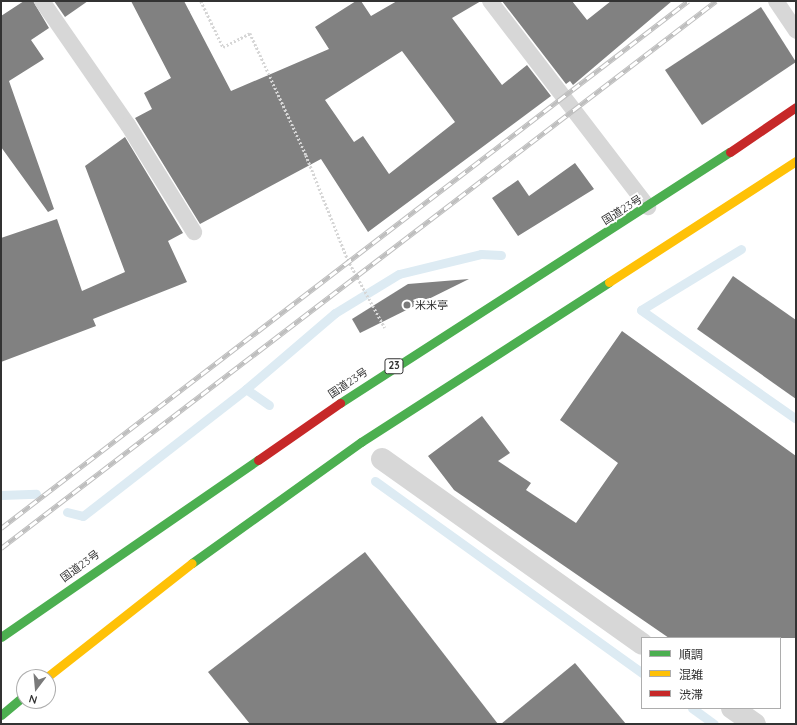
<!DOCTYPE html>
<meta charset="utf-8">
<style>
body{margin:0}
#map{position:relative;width:797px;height:725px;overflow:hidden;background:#fff;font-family:Quicksand,"Noto Sans JP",sans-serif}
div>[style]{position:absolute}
.stream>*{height:9px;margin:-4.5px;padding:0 4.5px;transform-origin:4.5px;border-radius:4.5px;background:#ddebf3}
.building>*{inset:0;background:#818181}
.path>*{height:2.5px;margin-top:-1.25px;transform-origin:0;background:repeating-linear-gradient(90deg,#d6d6d6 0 2px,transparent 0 4px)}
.lane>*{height:16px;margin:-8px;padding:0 8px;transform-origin:8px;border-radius:8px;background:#d7d7d7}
.street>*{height:22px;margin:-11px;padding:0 11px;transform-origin:11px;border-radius:11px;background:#d7d7d7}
.fast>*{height:9px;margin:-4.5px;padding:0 4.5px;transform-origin:4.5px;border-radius:4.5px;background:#4caf50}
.slow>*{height:9px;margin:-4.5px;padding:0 4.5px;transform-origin:4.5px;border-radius:4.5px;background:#ffc107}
.jam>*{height:9px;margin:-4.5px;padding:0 4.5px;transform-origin:4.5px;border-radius:4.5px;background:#c62828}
.rail>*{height:4.5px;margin-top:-2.25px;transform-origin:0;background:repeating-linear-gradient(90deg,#fff 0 9px,#bebebe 0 18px);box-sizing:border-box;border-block:1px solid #bebebe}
.dots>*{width:11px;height:11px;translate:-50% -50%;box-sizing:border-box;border:2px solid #fff;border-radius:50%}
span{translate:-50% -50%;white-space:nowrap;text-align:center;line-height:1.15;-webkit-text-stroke:4px #fff;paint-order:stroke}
.shield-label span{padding:1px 3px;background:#fff;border:1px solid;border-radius:3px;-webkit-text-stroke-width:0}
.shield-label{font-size:10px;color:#333;font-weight:700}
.street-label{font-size:11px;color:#333}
.poi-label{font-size:11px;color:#333}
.left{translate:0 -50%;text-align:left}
.frame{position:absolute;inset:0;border:2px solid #333;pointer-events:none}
.legend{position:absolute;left:641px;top:637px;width:140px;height:72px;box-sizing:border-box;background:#fff;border:1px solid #adadad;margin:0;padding:5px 7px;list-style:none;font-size:12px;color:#333}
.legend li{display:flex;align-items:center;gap:8px;height:20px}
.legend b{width:20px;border:1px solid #adadad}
.north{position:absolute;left:16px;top:669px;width:40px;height:40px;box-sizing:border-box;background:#fff;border:1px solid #adadad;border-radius:50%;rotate:196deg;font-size:11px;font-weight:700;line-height:16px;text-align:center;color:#333}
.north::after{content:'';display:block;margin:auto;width:14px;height:18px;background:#7a7a7a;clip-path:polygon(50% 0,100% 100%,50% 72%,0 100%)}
</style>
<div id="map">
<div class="stream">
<div style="left:741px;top:249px;width:117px;rotate:148.6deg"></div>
<div style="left:641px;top:310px;width:189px;rotate:35.1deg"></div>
<div style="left:246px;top:389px;width:117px;rotate:-40.5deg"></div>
<div style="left:335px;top:313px;width:75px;rotate:-31.4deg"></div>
<div style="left:399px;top:274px;width:84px;rotate:-13.7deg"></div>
<div style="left:481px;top:254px;width:20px;rotate:3deg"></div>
<div style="left:375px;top:481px;width:329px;rotate:35.7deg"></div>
<div style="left:1px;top:495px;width:35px;rotate:-2deg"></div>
<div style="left:67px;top:512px;width:16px;rotate:14deg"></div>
<div style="left:83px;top:516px;width:207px;rotate:-37.9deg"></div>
<div style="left:246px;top:389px;width:28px;rotate:35deg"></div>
<div style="left:692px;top:708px;width:27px;rotate:36deg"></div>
</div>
<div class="building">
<div style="clip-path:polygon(24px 1px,33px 1px,49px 28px,31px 40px,44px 59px,9px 81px,54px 209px,48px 212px,1px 147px,1px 16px)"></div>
<div style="clip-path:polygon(54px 1px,88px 1px,65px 17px)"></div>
<div style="clip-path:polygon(evenodd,131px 1px,184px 1px,231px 91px,329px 49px,315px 27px,356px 1px,361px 1px,371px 16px,397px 1px,481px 1px,452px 18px,502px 85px,527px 65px,551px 96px,368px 232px,321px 159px,200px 224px,135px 118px,152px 109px,144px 93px,171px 78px,131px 1px,402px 51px,455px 122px,389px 174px,363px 136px,354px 142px,325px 100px,402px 51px)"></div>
<div style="clip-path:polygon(502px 1px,572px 1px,587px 20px,611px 1px,672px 1px,573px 85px,570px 81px,566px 84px)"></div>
<div style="clip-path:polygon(761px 7px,796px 62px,702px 125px,665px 70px)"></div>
<div style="clip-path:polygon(125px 137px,183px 233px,168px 241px,187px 282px,93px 319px,96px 326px,1px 362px,1px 238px,57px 219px,82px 291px,125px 272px,85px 166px)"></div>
<div style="clip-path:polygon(575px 163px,594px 189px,518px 236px,492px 198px,518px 180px,529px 196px)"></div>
<div style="clip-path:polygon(733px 276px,796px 320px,796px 399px,697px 329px)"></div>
<div style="clip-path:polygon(469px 279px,360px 333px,352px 319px,408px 284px)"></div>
<div style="clip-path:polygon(622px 331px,796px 456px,796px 638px,669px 638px,454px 490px,428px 456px,482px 416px,510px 453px,498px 461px,531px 483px,526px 490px,576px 523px,618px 463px,560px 420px)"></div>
<div style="clip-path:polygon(365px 552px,498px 724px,250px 724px,208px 672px)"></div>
<div style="clip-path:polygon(575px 663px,626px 724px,501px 724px)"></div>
</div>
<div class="path">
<div style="left:201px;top:1px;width:51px;rotate:64.4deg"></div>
<div style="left:223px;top:47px;width:30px;rotate:-27deg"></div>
<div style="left:250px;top:33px;width:134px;rotate:65.3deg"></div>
<div style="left:306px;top:155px;width:113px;rotate:68.2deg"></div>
<div style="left:348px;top:260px;width:77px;rotate:61.4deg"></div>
</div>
<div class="lane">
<div style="left:42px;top:1px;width:151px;rotate:55.3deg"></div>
<div style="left:128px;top:125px;width:126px;rotate:58.3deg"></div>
<div style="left:490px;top:1px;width:260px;rotate:52.5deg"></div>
<div style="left:776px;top:1px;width:36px;rotate:56deg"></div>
</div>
<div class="street">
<div style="left:382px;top:459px;width:319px;rotate:35.4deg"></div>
<div style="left:732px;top:708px;width:28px;rotate:35deg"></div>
</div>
<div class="fast">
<div style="left:340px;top:403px;width:464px;rotate:-32.8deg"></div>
<div style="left:192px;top:563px;width:208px;rotate:-35.6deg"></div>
<div style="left:361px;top:442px;width:295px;rotate:-32.8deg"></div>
<div style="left:1px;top:637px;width:312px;rotate:-34.6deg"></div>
<div style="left:1px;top:715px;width:30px;rotate:-40deg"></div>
</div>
<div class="slow">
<div style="left:609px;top:282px;width:223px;rotate:-32.9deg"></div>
<div style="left:47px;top:677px;width:184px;rotate:-38.2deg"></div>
</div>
<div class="jam">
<div style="left:730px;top:152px;width:80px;rotate:-34.3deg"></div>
<div style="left:258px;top:460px;width:100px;rotate:-34.8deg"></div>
</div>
<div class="rail">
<div style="left:1px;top:528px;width:866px;rotate:-37.49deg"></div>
<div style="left:1px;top:548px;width:900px;rotate:-37.42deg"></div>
</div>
<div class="dots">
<div style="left:407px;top:305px;background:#7a7a7a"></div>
</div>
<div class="shield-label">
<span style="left:394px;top:366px">23</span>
</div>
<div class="street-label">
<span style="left:622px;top:210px;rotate:-32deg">国道23号</span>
<span style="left:348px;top:383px;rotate:-34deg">国道23号</span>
<span style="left:80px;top:566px;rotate:-36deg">国道23号</span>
</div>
<div class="poi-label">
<span class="left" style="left:415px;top:305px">米米亭</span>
</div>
<div class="frame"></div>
<ul class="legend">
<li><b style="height:5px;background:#4caf50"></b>順調</li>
<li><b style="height:5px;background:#ffc107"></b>混雑</li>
<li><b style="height:5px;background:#c62828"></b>渋滞</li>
</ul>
<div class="north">N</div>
</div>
